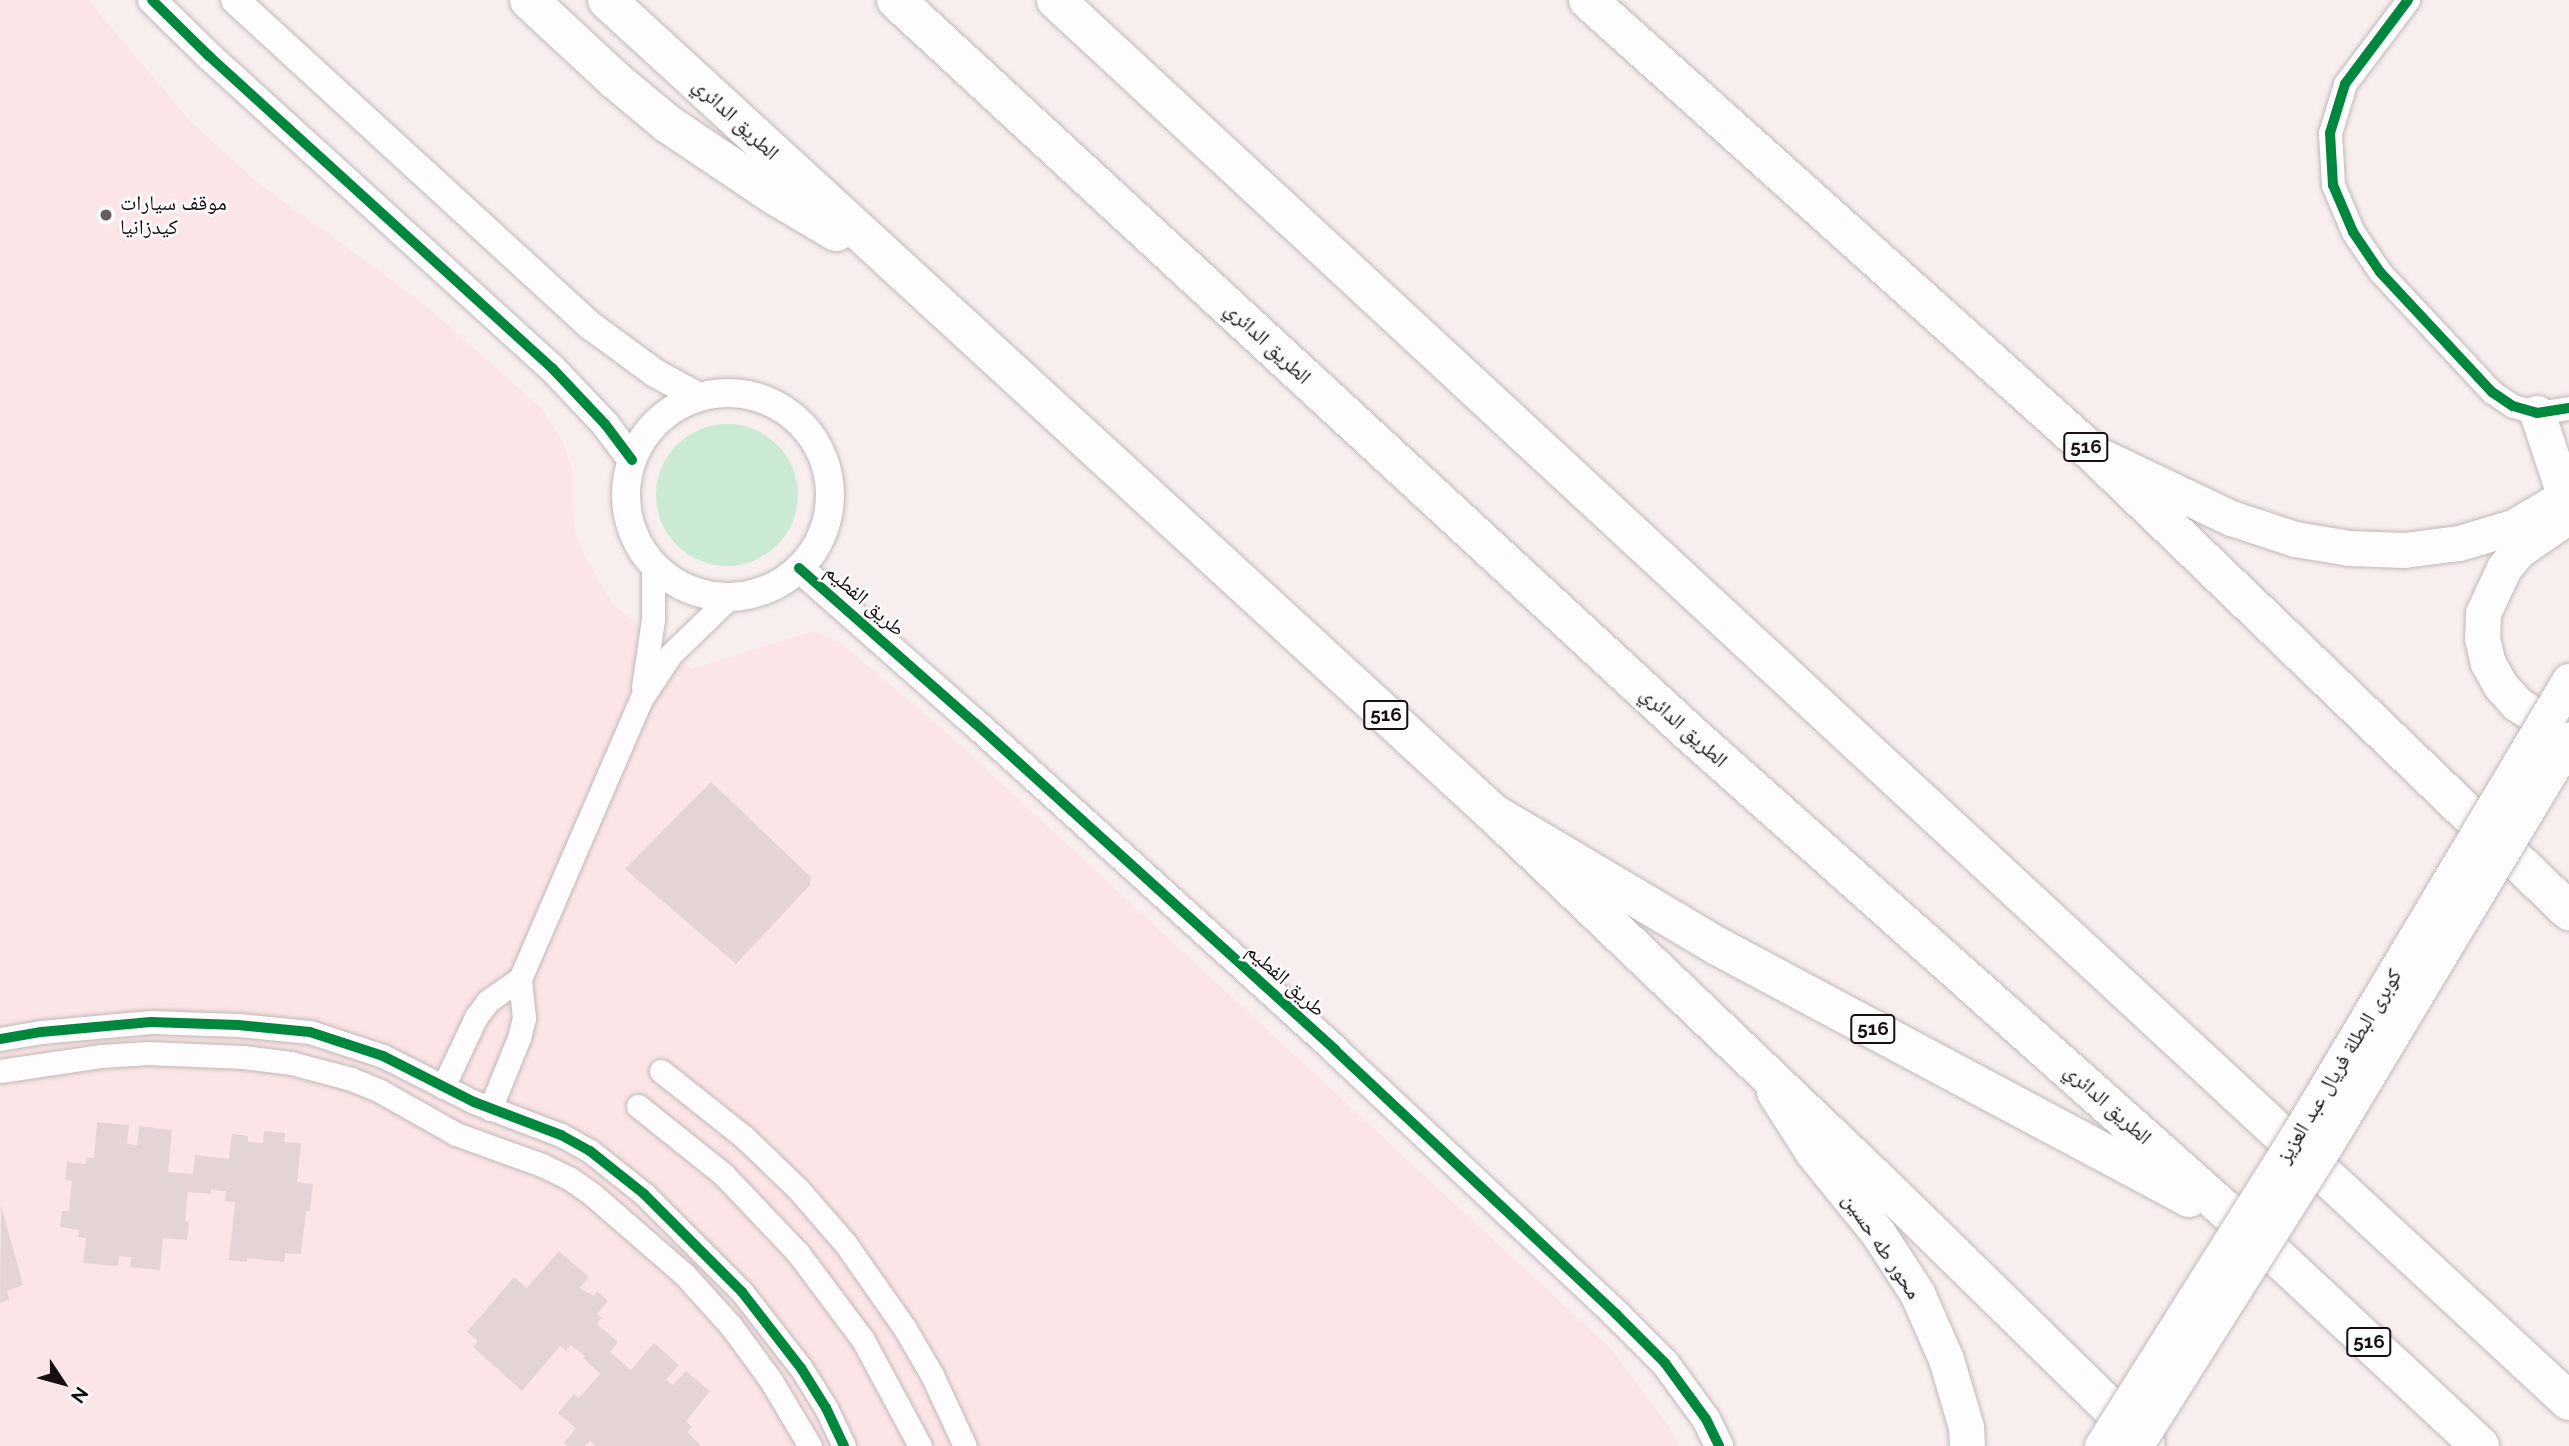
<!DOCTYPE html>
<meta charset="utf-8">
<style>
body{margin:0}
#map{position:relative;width:2569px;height:1446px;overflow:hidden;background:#f8eeee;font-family:Raleway,"Noto Naskh Arabic",sans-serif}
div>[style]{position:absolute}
.built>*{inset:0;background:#fce5e6}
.green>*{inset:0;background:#cbead4}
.round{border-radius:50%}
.building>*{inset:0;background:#e4d4d6}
.roads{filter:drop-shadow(0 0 2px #c1b8b8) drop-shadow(0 0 2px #c1b8b8)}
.minor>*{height:23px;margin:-11.5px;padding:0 11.5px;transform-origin:11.5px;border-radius:11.5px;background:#fefcfc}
.tertiary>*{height:28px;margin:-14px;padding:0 14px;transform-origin:14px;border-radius:14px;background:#fefcfc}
.tertiary>.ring{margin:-14px;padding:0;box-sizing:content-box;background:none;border:28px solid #fefcfc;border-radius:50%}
.primary>*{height:35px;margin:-17.5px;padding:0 17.5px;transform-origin:17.5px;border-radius:17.5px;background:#fefcfc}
.trunk>*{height:38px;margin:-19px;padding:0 19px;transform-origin:19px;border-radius:19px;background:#fefcfc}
.motorway>*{height:38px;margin:-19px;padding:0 19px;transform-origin:19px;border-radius:19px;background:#fefcfc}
.bridges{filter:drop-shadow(0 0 2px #c1b8b8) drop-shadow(0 0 2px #c1b8b8)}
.primary-bridge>*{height:35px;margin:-17.5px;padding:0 17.5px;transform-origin:17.5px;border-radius:17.5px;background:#fefcfc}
.cycleway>*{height:10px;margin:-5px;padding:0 5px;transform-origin:5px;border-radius:5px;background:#00873e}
.dots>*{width:19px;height:19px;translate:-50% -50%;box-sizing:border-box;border:4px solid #fcfcfc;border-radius:50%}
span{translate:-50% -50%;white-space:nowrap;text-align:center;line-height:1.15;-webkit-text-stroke:5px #fcfcfc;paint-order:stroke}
.shield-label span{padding:2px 5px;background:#fcfcfc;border:2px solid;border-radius:5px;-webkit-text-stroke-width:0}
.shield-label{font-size:19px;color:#181010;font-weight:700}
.street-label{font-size:21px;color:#181010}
.poi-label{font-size:21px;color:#181010}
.left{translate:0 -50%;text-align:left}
.north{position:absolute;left:28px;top:1348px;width:70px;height:70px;-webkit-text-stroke:5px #fcfcfc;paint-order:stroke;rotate:126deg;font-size:19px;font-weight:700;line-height:28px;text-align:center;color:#181010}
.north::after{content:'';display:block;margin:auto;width:24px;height:32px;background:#181010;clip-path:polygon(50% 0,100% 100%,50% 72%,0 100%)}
</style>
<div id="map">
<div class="built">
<div style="clip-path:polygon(0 0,88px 0,190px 121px,257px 182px,420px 301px,540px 407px,563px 442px,572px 470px,572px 506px,576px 535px,588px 562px,612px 603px,692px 669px,814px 631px,841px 643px,945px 731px,1611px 1349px,1670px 1427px,1679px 1446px,0 1446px)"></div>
</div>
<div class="green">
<div class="round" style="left:656px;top:424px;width:142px;height:142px"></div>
</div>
<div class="building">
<div style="clip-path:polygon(711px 782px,811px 877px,810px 885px,736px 964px,625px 869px)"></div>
<div style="clip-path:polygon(97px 1122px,129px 1125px,127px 1144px,137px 1145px,139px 1126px,172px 1130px,168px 1172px,193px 1174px,195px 1155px,229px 1159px,232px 1134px,248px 1136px,248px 1142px,263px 1143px,264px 1131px,285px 1133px,284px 1142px,301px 1143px,297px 1182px,313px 1184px,310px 1211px,306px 1211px,301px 1254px,285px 1253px,284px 1262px,247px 1258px,247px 1262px,229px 1260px,235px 1202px,225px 1201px,226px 1191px,211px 1190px,211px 1194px,188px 1192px,185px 1221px,189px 1222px,187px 1240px,163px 1238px,160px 1270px,130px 1267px,131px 1257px,119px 1256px,118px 1266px,83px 1263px,86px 1238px,78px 1237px,79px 1230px,60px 1227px,62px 1211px,69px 1211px,72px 1181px,65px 1180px,67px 1162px,86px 1164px,86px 1157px,94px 1158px)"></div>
<div style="clip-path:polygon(1px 1205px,23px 1285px,7px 1291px,9px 1300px,0 1303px)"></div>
<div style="clip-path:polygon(559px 1251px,589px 1277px,580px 1288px,594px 1296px,597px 1291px,608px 1301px,597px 1314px,602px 1318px,597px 1324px,618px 1342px,610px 1352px,631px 1370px,654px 1343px,679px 1365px,666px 1380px,673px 1385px,686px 1371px,710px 1391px,686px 1421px,692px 1427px,687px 1432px,701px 1446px,596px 1446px,590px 1441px,585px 1446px,567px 1446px,564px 1443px,576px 1428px,558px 1413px,574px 1394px,579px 1398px,600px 1374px,583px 1358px,585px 1356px,571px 1345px,566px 1351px,560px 1346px,522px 1391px,473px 1347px,478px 1341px,467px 1332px,514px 1277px,527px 1288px)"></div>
</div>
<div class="roads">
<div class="minor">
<div style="left:2408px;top:0;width:105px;rotate:126.9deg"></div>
<div style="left:2345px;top:84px;width:51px;rotate:107deg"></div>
<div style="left:2330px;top:133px;width:52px;rotate:86.7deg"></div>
<div style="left:2333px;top:185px;width:51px;rotate:66.9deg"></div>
<div style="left:2353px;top:232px;width:48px;rotate:56deg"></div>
<div style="left:2380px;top:272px;width:164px;rotate:47deg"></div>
<div style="left:2492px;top:392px;width:25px;rotate:34deg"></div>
<div style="left:2513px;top:406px;width:25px;rotate:16deg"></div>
<div style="left:2537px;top:413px;width:32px;rotate:-9deg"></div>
<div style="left:643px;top:687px;width:69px;rotate:-81.6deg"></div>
<div style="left:653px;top:619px;width:54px;rotate:-90deg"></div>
<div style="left:0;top:1039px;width:42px;rotate:-9.7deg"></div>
<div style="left:41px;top:1032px;width:110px;rotate:-5.2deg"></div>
<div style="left:151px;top:1022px;width:87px;rotate:2deg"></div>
<div style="left:238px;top:1025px;width:72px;rotate:5.6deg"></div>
<div style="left:310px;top:1032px;width:77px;rotate:18.2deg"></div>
<div style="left:383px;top:1056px;width:102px;rotate:26.8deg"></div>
<div style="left:474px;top:1102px;width:93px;rotate:20.8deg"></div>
<div style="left:561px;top:1135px;width:33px;rotate:29deg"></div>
<div style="left:590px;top:1151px;width:69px;rotate:38.5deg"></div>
<div style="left:644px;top:1194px;width:139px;rotate:45deg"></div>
<div style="left:742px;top:1292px;width:96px;rotate:52.2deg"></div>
<div style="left:801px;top:1368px;width:47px;rotate:58deg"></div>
<div style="left:826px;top:1408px;width:42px;rotate:64.7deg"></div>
<div style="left:0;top:1071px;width:103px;rotate:-8.4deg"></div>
<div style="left:102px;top:1056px;width:46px;rotate:-3.7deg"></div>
<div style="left:148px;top:1053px;width:95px;rotate:2.4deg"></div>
<div style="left:243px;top:1057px;width:48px;rotate:7.1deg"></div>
<div style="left:291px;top:1063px;width:62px;rotate:14.9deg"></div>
<div style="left:351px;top:1079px;width:31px;rotate:22deg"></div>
<div style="left:380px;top:1091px;width:87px;rotate:29.5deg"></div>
<div style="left:456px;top:1134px;width:91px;rotate:19.8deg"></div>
<div style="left:542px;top:1165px;width:30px;rotate:26deg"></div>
<div style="left:569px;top:1178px;width:29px;rotate:35deg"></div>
<div style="left:593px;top:1195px;width:121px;rotate:41deg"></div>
<div style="left:684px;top:1274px;width:70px;rotate:47.9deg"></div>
<div style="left:731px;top:1326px;width:66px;rotate:53.7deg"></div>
<div style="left:770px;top:1379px;width:78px;rotate:59.2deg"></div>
<div style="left:661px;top:1071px;width:106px;rotate:38.5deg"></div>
<div style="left:744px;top:1137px;width:75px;rotate:43.9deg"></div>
<div style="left:798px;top:1189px;width:72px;rotate:49deg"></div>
<div style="left:845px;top:1243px;width:103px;rotate:54.9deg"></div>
<div style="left:904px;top:1327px;width:56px;rotate:59.7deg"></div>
<div style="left:932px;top:1375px;width:78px;rotate:65.1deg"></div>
<div style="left:443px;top:1087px;width:77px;rotate:-64.8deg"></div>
<div style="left:476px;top:1017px;width:20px;rotate:-53deg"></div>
<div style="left:488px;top:1001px;width:39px;rotate:-35deg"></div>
<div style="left:638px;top:1106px;width:109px;rotate:38.7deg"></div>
<div style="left:723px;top:1174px;width:109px;rotate:46.5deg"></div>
<div style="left:798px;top:1253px;width:109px;rotate:53.2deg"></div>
<div style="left:863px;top:1340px;width:120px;rotate:61.7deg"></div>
<div style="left:490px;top:1109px;width:77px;rotate:-67.8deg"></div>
<div style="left:519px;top:1038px;width:21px;rotate:-76deg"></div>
<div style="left:524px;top:1018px;width:39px;rotate:-96deg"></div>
<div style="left:520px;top:979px;width:305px;rotate:-66.6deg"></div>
<div style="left:641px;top:699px;width:54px;rotate:-56.3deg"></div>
<div style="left:671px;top:654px;width:81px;rotate:-44deg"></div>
</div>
<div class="tertiary">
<div style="left:152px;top:0;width:80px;rotate:44.5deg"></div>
<div style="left:209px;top:56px;width:464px;rotate:42.3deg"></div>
<div style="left:552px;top:368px;width:77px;rotate:46.6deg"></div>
<div style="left:605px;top:424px;width:45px;rotate:53.1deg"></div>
<div style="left:235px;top:0;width:483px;rotate:42.5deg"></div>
<div style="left:591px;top:326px;width:79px;rotate:36.3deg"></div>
<div style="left:655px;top:373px;width:50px;rotate:28.6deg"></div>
<div class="ring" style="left:626px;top:393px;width:176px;height:176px"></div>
<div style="left:799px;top:568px;width:235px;rotate:41.4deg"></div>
<div style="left:975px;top:723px;width:486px;rotate:42.2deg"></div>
<div style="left:1335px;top:1050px;width:386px;rotate:43.2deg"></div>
<div style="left:1616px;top:1314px;width:69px;rotate:45deg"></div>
<div style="left:1665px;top:1363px;width:69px;rotate:53.8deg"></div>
<div style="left:1706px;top:1419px;width:30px;rotate:64deg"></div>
</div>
<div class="primary">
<div style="left:2537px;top:413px;width:89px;rotate:71.6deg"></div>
<div style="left:2105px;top:458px;width:140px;rotate:25.5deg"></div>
<div style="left:2231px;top:518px;width:67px;rotate:18.2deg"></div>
<div style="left:2295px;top:539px;width:55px;rotate:9.5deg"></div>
<div style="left:2349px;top:548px;width:55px;rotate:2.1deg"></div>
<div style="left:2404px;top:550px;width:55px;rotate:-7.3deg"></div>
<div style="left:2459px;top:543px;width:56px;rotate:-16.5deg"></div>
<div style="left:2513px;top:527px;width:65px;rotate:-30.5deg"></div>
<div style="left:2557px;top:524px;width:46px;rotate:145.6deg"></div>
<div style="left:2519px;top:550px;width:23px;rotate:130deg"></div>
<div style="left:2504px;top:568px;width:50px;rotate:115deg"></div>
<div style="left:2483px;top:613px;width:25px;rotate:92deg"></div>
<div style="left:2482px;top:638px;width:26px;rotate:77deg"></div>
<div style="left:2488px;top:663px;width:25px;rotate:61deg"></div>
<div style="left:2500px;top:685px;width:25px;rotate:48deg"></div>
<div style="left:2517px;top:704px;width:25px;rotate:32deg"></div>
<div style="left:2538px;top:717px;width:32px;rotate:14deg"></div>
<div style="left:1774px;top:1092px;width:72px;rotate:57.4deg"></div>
<div style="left:1813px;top:1153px;width:103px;rotate:50.9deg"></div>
<div style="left:1878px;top:1233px;width:72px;rotate:57deg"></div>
<div style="left:1917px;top:1293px;width:72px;rotate:66.3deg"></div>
<div style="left:1946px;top:1359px;width:71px;rotate:73.6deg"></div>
<div style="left:1966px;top:1427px;width:19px;rotate:87deg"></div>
</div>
<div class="trunk">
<div style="left:529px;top:0;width:117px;rotate:42.9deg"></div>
<div style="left:615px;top:80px;width:69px;rotate:39.7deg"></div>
<div style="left:668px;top:124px;width:129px;rotate:33.9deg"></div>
<div style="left:775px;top:196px;width:71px;rotate:30.5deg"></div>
<div style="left:607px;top:0;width:1202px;rotate:42.54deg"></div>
<div style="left:1493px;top:813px;width:547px;rotate:43.67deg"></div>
<div style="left:1889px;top:1191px;width:359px;rotate:44.4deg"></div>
<div style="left:1588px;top:0;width:678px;rotate:41.89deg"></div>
<div style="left:2093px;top:453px;width:661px;rotate:43.9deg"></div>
</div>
<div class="motorway">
<div style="left:896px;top:0;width:1083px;rotate:42.72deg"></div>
<div style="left:1692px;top:735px;width:756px;rotate:41.68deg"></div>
<div style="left:2257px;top:1238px;width:305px;rotate:43deg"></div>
<div style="left:1056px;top:0;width:2062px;rotate:42.8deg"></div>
<div style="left:1493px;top:813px;width:263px;rotate:30.7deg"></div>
<div style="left:1719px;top:947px;width:533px;rotate:28.1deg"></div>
</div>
</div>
<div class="bridges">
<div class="primary-bridge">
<div style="left:2102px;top:1446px;width:368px;rotate:-57.8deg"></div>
<div style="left:2298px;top:1135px;width:529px;rotate:-59.17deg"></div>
<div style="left:2135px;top:1446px;width:352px;rotate:-57.7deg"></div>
<div style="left:2323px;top:1149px;width:478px;rotate:-59deg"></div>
</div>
</div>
<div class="cycleway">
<div style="left:152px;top:0;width:80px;rotate:44.5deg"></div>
<div style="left:209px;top:56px;width:464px;rotate:42.3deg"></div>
<div style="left:552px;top:368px;width:77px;rotate:46.6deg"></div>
<div style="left:605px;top:424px;width:45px;rotate:53.1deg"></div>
<div style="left:2408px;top:0;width:105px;rotate:126.9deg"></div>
<div style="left:2345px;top:84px;width:51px;rotate:107deg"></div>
<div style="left:2330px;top:133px;width:52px;rotate:86.7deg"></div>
<div style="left:2333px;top:185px;width:51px;rotate:66.9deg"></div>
<div style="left:2353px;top:232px;width:48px;rotate:56deg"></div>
<div style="left:2380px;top:272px;width:164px;rotate:47deg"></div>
<div style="left:2492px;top:392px;width:25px;rotate:34deg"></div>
<div style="left:2513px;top:406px;width:25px;rotate:16deg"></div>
<div style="left:2537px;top:413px;width:32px;rotate:-9deg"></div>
<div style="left:799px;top:568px;width:235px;rotate:41.4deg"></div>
<div style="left:975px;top:723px;width:486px;rotate:42.2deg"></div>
<div style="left:1335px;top:1050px;width:386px;rotate:43.2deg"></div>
<div style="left:1616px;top:1314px;width:69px;rotate:45deg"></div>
<div style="left:1665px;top:1363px;width:69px;rotate:53.8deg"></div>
<div style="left:1706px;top:1419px;width:30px;rotate:64deg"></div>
<div style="left:0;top:1039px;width:42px;rotate:-9.7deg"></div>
<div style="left:41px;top:1032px;width:110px;rotate:-5.2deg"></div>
<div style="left:151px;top:1022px;width:87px;rotate:2deg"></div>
<div style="left:238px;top:1025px;width:72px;rotate:5.6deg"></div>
<div style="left:310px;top:1032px;width:77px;rotate:18.2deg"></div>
<div style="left:383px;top:1056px;width:102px;rotate:26.8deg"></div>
<div style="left:474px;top:1102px;width:93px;rotate:20.8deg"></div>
<div style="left:561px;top:1135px;width:33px;rotate:29deg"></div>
<div style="left:590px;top:1151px;width:69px;rotate:38.5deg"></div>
<div style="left:644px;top:1194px;width:139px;rotate:45deg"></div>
<div style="left:742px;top:1292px;width:96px;rotate:52.2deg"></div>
<div style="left:801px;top:1368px;width:47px;rotate:58deg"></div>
<div style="left:826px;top:1408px;width:42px;rotate:64.7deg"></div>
</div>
<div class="dots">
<div style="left:106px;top:215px;background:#665e5e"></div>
</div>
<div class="shield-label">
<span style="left:2086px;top:447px">516</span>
<span style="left:1386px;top:715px">516</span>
<span style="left:1873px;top:1029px">516</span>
<span style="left:2369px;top:1342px">516</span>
</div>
<div class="street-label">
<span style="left:736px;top:119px;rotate:43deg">الطريق الدائري</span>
<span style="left:1268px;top:343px;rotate:43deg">الطريق الدائري</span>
<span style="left:865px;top:600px;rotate:41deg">طريق الفطيم</span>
<span style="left:1684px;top:727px;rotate:42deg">الطريق الدائري</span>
<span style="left:1286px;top:980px;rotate:42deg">طريق الفطيم</span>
<span style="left:2339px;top:1066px;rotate:-59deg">كوبرى البطلة فريال عبد العزيز</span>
<span style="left:2108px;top:1104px;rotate:42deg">الطريق الدائري</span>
<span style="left:1882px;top:1246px;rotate:56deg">محور طه حسين</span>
</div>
<div class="poi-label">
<span class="left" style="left:120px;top:215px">موقف سيارات<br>كيدزانيا</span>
</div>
<div class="north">N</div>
</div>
